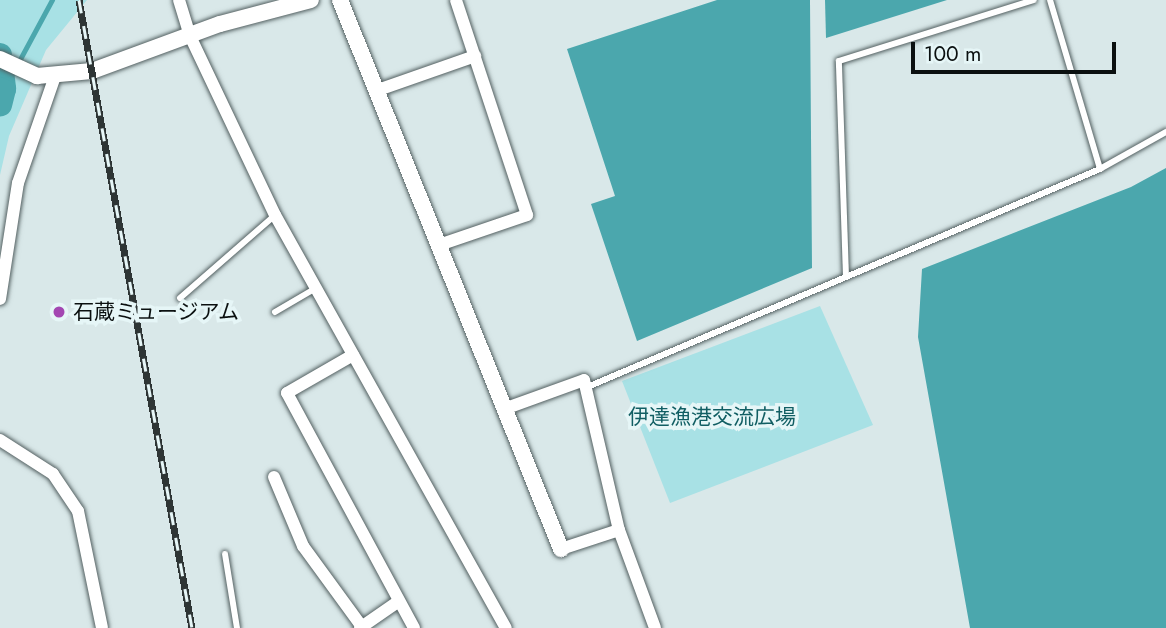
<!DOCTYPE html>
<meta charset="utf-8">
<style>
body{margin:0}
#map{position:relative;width:1166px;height:628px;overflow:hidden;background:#d9e8e9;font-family:Jost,"Noto Sans JP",sans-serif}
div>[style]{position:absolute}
.green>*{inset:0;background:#a8e1e5}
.water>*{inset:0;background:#4ba7ad}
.stream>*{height:4.5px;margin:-2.25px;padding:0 2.25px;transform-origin:2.25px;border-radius:2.25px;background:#4ba7ad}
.river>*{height:24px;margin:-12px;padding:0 12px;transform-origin:12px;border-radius:12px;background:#4ba7ad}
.roads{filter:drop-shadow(0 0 2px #536061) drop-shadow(0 0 2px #536061)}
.service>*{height:6px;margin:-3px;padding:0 3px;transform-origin:3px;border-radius:3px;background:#fff}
.minor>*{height:12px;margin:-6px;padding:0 6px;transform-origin:6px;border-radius:6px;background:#fff}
.tertiary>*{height:16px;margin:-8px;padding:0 8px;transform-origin:8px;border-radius:8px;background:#fff}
.rail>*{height:7px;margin-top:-3.5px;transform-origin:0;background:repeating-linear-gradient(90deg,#e6f6f7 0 13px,#2e3535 0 26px);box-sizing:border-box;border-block:2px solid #2e3535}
.dots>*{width:19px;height:19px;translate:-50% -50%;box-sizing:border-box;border:4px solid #e6f6f7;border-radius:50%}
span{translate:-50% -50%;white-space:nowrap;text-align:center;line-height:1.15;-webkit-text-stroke:7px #e6f6f7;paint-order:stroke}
.poi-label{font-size:21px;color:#0b1010}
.left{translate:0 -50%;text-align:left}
.park-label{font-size:21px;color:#115e63}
.scale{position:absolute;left:911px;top:42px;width:205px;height:32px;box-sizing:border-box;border:4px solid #0b1010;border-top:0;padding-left:9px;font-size:21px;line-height:24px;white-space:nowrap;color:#0b1010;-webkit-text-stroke:5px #e6f6f7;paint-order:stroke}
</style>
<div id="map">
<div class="green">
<div style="clip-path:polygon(0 0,87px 0,46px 50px,9px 136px,0 175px)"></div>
<div style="clip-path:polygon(820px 306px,873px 425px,670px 503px,622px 381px)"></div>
</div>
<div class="water">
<div style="clip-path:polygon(717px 0,810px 0,812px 268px,637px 341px,591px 204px,615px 196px,567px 49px)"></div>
<div style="clip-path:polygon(825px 0,947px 0,826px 38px)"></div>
<div style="clip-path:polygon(1166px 168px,1166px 628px,970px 628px,918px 337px,922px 269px,1131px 187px)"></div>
</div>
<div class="stream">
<div style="left:4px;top:89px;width:101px;rotate:-61.7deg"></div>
</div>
<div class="river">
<div style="left:0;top:55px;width:34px;rotate:83deg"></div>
<div style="left:4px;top:89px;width:16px;rotate:104deg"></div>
</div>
<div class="roads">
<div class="service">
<div style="left:1050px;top:0;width:176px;rotate:73.5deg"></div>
<div style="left:846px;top:277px;width:216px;rotate:-91.9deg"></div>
<div style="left:839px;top:61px;width:204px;rotate:-17.4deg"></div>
<div style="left:180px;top:298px;width:126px;rotate:-41.1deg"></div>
<div style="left:275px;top:312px;width:48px;rotate:-30.3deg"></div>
<div style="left:585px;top:388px;width:560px;rotate:-23.04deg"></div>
<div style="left:1100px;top:169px;width:76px;rotate:-29.3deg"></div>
<div style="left:225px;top:554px;width:75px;rotate:80.8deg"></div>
</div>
<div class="minor">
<div style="left:179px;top:0;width:38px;rotate:73deg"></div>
<div style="left:190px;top:36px;width:198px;rotate:64.6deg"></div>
<div style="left:275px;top:215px;width:473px;rotate:60.8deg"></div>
<div style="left:378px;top:90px;width:103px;rotate:-19.3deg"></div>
<div style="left:439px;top:245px;width:93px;rotate:-18.8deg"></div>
<div style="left:527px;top:215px;width:226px;rotate:-108.3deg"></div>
<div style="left:0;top:299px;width:117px;rotate:-81.2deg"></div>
<div style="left:18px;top:183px;width:113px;rotate:-70.9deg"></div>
<div style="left:353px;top:355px;width:76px;rotate:150.1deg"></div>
<div style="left:287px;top:393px;width:267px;rotate:61.6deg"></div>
<div style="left:504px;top:409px;width:85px;rotate:-19.9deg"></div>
<div style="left:584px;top:380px;width:154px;rotate:76.9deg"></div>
<div style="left:619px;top:530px;width:104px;rotate:69.8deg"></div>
<div style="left:0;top:440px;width:63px;rotate:32.7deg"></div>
<div style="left:53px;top:474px;width:45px;rotate:56deg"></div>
<div style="left:78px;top:511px;width:119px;rotate:78.4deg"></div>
<div style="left:274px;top:477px;width:75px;rotate:67.2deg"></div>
<div style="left:303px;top:546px;width:100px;rotate:53.9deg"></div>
<div style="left:561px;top:549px;width:61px;rotate:-18.1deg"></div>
<div style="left:360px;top:628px;width:47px;rotate:-34.7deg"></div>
</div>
<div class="tertiary">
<div style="left:340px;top:0;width:592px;rotate:68.07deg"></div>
<div style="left:0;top:59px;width:41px;rotate:24.7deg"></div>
<div style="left:37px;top:76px;width:55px;rotate:-5.2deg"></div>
<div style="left:92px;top:71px;width:136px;rotate:-20.2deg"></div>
<div style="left:220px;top:24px;width:94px;rotate:-14.8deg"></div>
</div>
</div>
<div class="rail">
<div style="left:79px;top:0;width:638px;rotate:79.8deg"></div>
</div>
<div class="dots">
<div style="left:59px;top:312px;background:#a347b2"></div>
</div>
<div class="poi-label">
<span class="left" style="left:73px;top:312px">石蔵ミュージアム</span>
</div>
<div class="park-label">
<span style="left:712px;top:417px">伊達漁港交流広場</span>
</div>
<div class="scale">100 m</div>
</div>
